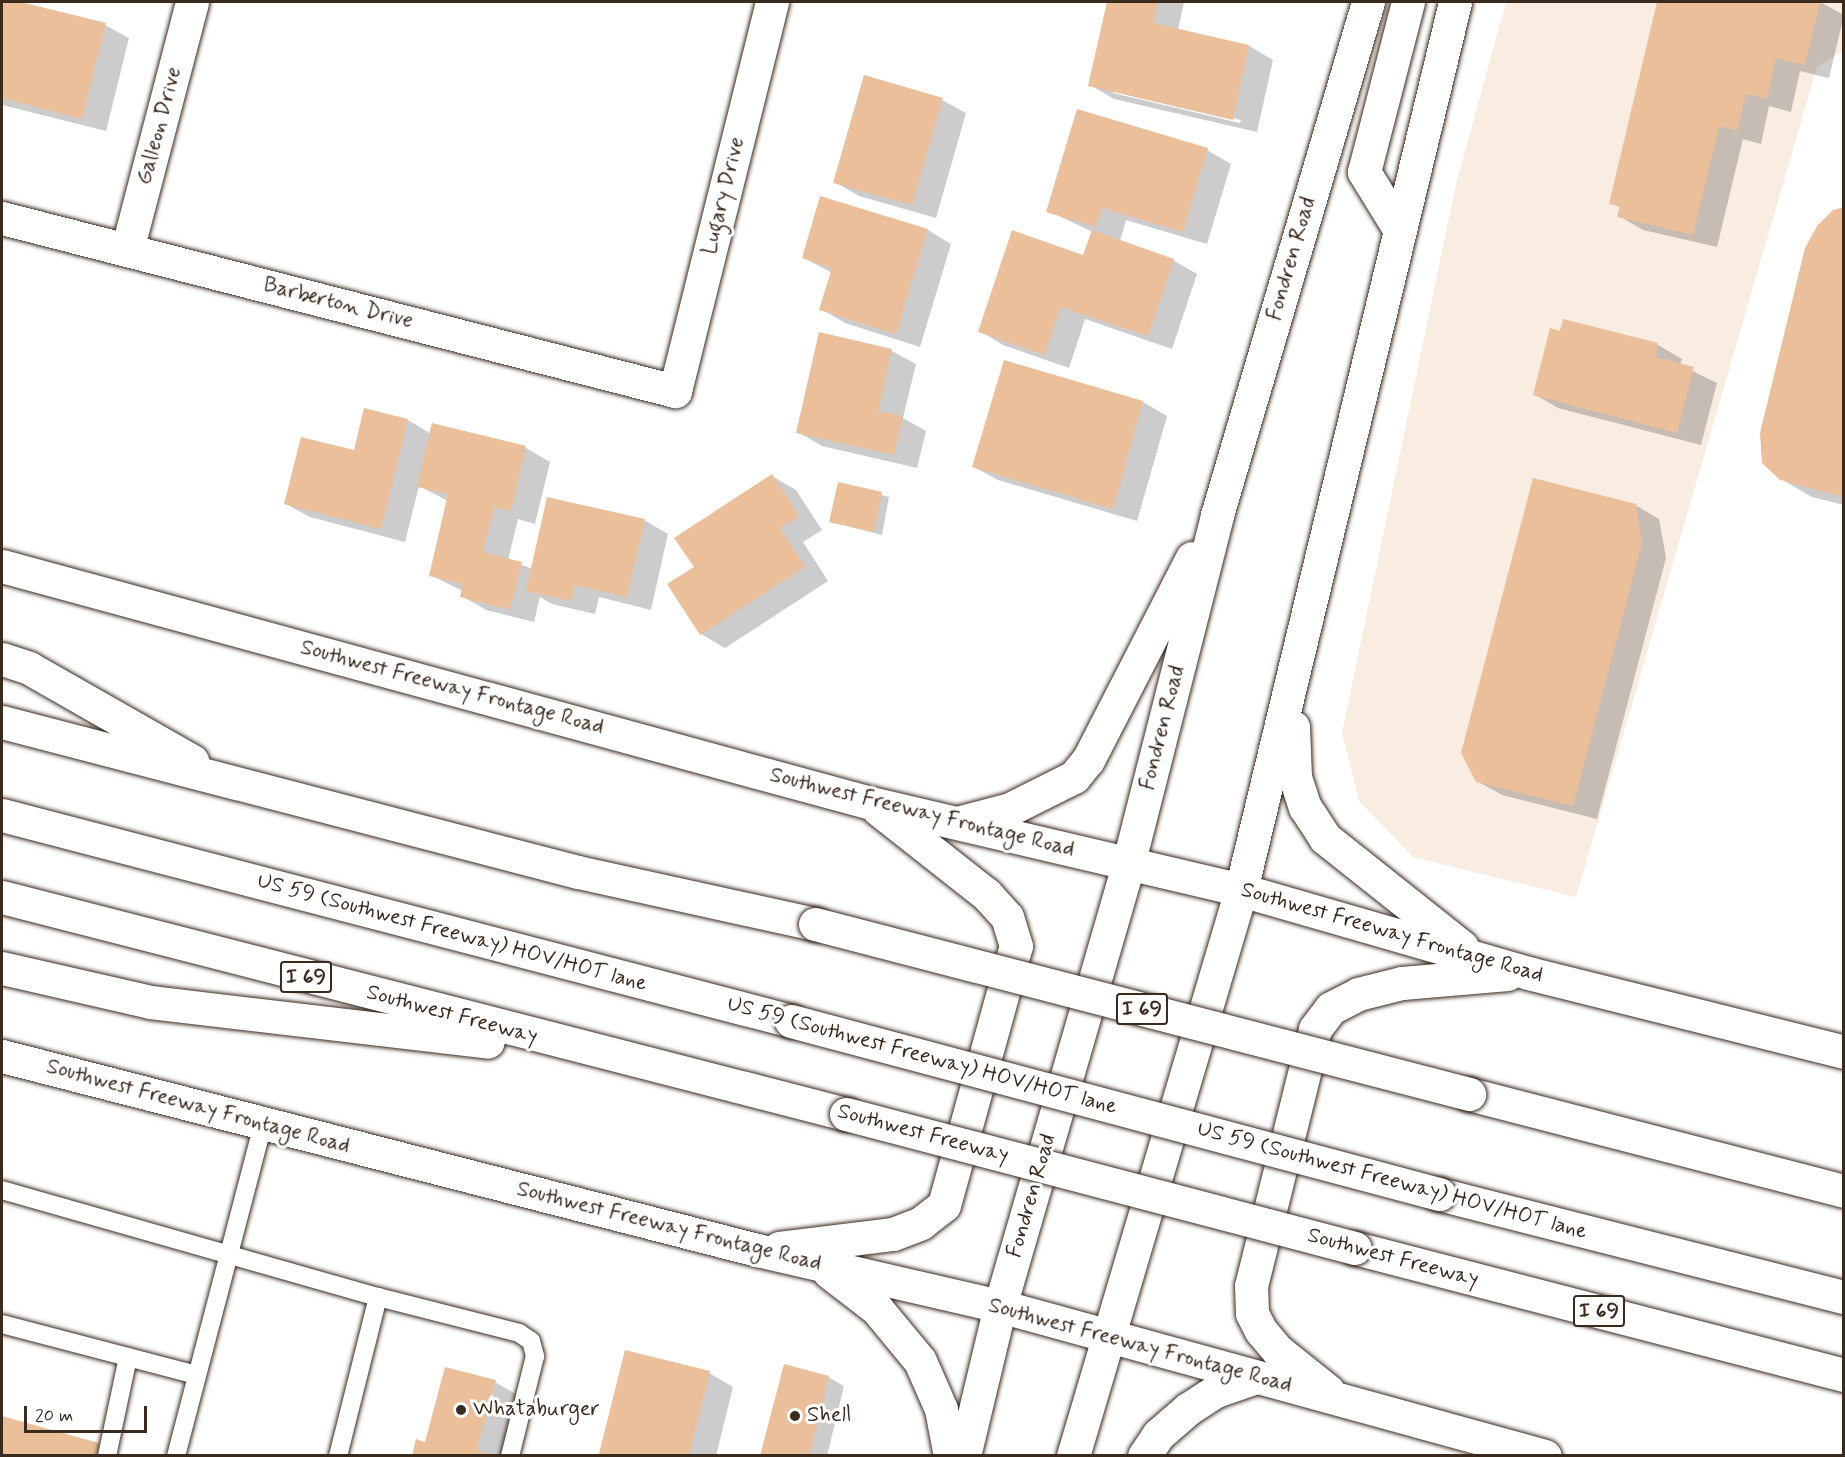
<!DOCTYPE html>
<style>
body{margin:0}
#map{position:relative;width:1845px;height:1457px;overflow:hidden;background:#fff;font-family:Mynerve,sans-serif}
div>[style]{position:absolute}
.built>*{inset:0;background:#f9ece1}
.shadow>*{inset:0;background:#0003}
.building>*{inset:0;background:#eabf9a}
.roads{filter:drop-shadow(0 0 2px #3b2a1e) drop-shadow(0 0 2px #3b2a1e)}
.service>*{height:18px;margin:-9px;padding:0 9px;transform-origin:9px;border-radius:9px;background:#fff}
.minor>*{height:33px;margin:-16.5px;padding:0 16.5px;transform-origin:16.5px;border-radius:16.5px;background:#fff}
.secondary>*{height:33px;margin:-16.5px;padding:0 16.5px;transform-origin:16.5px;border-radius:16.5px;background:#fff}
.motorway>*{height:33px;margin:-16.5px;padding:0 16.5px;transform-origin:16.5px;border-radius:16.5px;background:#fff}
.bridges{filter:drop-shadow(0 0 2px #3b2a1e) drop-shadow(0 0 2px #3b2a1e)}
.motorway-bridge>*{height:33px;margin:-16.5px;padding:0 16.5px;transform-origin:16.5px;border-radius:16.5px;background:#fff}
.dots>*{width:16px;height:16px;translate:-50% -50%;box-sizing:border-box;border:3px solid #fff;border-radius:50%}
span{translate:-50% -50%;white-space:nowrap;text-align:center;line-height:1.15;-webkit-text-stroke:6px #fff;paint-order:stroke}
.shield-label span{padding:2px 4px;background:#fff;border:2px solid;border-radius:4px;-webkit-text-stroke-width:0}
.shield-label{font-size:21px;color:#3b2a1e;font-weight:700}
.street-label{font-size:22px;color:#3b2a1e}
.poi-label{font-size:22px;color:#3b2a1e}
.left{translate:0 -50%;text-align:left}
.frame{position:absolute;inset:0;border:3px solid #3b2a1e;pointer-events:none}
.scale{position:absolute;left:24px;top:1406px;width:123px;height:27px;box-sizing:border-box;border:3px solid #3b2a1e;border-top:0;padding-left:8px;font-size:18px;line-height:21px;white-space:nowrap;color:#3b2a1e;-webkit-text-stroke:4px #fff;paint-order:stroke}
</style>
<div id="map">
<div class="built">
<div style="clip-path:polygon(1506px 2px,1843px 2px,1843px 51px,1817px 67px,1576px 897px,1413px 857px,1359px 801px,1342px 733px,1456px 184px)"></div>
</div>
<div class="shadow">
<div style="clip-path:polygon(2px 2px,105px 25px,129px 38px,106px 131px,2px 105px)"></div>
<div style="clip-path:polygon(evenodd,1108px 2px,1184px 2px,1178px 30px,1249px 46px,1273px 60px,1257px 132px,1114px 99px,1090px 85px,1108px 2px,1113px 90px,1241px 120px,1240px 123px,1113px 93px,1113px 90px)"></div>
<div style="clip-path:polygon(1659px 2px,1820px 2px,1844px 15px,1829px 78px,1800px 71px,1791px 112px,1769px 106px,1761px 144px,1743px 139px,1717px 247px,1643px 230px,1619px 216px,1621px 208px,1611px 203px)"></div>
<div style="clip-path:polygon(942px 100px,966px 113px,936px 218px,859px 196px,835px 182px)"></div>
<div style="clip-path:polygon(1207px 150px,1231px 164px,1207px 244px,1126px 220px,1120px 241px,1173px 260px,1197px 274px,1172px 349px,1085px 319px,1069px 368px,1003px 345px,980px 331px,1084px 257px,1093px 232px,1048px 211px)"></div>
<div style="clip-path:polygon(1844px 208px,1844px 505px,1812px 497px,1781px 479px)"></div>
<div style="clip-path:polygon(928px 230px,951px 244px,920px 347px,845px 323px,821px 309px,832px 273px,804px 258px)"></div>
<div style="clip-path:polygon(1564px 321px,1658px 345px,1682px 359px,1680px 365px,1717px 383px,1701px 445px,1558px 408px,1534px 394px)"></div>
<div style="clip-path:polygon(820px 334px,892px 351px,916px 364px,903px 418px,926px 431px,917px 468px,822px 446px,798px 432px)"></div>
<div style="clip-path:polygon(1005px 362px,1143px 402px,1167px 416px,1137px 521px,998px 480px,974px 467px)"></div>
<div style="clip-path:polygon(408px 420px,431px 434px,434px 425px,526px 448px,550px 462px,535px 524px,518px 519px,508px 560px,533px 569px,644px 520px,668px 534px,651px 610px,599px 597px,595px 614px,552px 604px,540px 597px,534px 622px,486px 610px,462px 596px,463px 591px,430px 575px,448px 501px,419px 486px,405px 542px,310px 517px,286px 504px,355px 452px)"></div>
<div style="clip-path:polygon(772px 476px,796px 490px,822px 530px,803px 542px,828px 581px,725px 648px,701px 634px,696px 567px)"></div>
<div style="clip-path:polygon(839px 484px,889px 497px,882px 535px,831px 522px)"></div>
<div style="clip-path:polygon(1635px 505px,1659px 519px,1666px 558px,1597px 819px,1502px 795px,1477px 781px)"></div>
<div style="clip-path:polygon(709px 1373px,733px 1387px,716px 1456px,600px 1453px)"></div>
<div style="clip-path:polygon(828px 1377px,844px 1386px,827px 1456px,762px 1456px)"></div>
<div style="clip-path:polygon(495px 1382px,519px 1396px,503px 1456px,414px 1456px)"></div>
<div style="clip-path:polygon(2px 1418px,98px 1445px,117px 1456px,2px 1456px)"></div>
</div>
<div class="building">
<div style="clip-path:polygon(2px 2px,21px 2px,106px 23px,82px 119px,2px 98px)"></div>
<div style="clip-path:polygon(1107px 2px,1158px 2px,1153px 23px,1249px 45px,1233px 120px,1088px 86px)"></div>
<div style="clip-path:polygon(1657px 2px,1820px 2px,1805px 65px,1776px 58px,1767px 99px,1746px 94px,1737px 131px,1719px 126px,1693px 235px,1617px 217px,1620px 206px,1609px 204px)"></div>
<div style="clip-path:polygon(864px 75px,943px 98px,912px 205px,833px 183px)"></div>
<div style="clip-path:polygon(1077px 109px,1208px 148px,1183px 232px,1102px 208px,1096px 227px,1046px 212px)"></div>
<div style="clip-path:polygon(820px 196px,928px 229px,896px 334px,819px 310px,832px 268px,802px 258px)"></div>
<div style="clip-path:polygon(1844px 207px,1844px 497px,1780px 480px,1762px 463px,1760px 433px,1805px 248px,1817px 226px,1833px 210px)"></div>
<div style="clip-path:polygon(1012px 230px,1083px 255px,1092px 230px,1174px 259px,1148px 336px,1061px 307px,1045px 355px,978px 332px)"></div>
<div style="clip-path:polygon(1563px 319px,1658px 343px,1655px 357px,1694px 367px,1677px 433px,1533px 395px,1550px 328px,1560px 331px)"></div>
<div style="clip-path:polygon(819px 332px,892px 349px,878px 411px,903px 416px,894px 455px,796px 433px)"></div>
<div style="clip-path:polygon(1004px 360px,1143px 401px,1113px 509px,972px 467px)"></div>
<div style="clip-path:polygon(364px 408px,408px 419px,381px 529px,284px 504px,301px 437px,354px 450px)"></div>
<div style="clip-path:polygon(432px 423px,526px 446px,511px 511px,494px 507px,483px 552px,522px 562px,510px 610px,460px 597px,463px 584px,429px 576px,448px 494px,417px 487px)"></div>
<div style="clip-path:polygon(772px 474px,799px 516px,780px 528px,805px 567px,700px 635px,667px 584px,694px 567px,674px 538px)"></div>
<div style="clip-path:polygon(1533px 478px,1636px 504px,1642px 543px,1573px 806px,1476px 782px,1461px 753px)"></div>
<div style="clip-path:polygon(838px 482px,882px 492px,874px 532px,829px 522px)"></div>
<div style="clip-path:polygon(547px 497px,645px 519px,627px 597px,575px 585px,571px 601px,526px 591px)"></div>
<div style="clip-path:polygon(625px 1350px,710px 1371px,689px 1456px,599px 1454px)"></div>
<div style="clip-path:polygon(784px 1364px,829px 1376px,809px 1456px,760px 1456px)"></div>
<div style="clip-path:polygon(445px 1367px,496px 1380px,477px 1450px,490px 1456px,412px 1456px,416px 1439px,425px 1442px)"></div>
<div style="clip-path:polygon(2px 1416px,99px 1443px,95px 1456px,2px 1456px)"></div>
</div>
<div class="roads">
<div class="service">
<div style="left:2px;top:1190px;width:391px;rotate:15.9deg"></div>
<div style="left:378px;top:1297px;width:164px;rotate:104.1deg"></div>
<div style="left:378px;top:1297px;width:146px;rotate:14.3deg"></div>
<div style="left:519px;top:1333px;width:14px;rotate:34deg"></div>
<div style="left:531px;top:1341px;width:16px;rotate:75deg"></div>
<div style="left:535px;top:1356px;width:103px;rotate:104deg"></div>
<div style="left:2px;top:1324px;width:201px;rotate:14.7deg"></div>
<div style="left:107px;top:1456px;width:101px;rotate:-78deg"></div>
<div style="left:176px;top:1456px;width:343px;rotate:-75.3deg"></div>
</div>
<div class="minor">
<div style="left:2px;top:218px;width:695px;rotate:14.42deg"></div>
<div style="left:675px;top:391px;width:401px;rotate:-76deg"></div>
<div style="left:127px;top:250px;width:256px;rotate:-75.3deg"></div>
</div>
<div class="secondary">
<div style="left:1398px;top:227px;width:65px;rotate:-121.7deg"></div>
<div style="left:1364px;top:172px;width:176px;rotate:-75.5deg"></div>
<div style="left:2px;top:566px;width:901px;rotate:15.26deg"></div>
<div style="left:871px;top:803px;width:380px;rotate:13.2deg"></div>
<div style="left:1241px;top:890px;width:299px;rotate:16.1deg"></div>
<div style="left:1528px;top:973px;width:326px;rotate:14deg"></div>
<div style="left:1293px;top:727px;width:50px;rotate:87.7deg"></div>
<div style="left:1295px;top:777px;width:32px;rotate:72deg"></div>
<div style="left:1305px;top:807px;width:37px;rotate:57deg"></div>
<div style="left:1325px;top:838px;width:175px;rotate:38.5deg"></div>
<div style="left:961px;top:822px;width:51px;rotate:-14.9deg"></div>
<div style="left:1010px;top:809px;width:72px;rotate:-26.6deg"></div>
<div style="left:1074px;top:777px;width:22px;rotate:-51deg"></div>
<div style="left:1088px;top:760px;width:227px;rotate:-62.8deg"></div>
<div style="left:2px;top:1056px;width:780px;rotate:14.41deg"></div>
<div style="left:757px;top:1250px;width:249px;rotate:13deg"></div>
<div style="left:1000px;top:1306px;width:565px;rotate:15.39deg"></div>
<div style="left:779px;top:1248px;width:115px;rotate:-7deg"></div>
<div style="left:893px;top:1234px;width:30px;rotate:-21deg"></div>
<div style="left:921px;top:1223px;width:29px;rotate:-38deg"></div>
<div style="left:944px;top:1205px;width:269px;rotate:-74.5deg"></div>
<div style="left:1016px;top:946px;width:30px;rotate:-107deg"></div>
<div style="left:1007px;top:917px;width:31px;rotate:-132deg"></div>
<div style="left:986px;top:894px;width:137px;rotate:-141.8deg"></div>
<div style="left:829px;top:1272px;width:61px;rotate:37.6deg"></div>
<div style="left:877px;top:1309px;width:67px;rotate:50.4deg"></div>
<div style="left:920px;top:1361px;width:52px;rotate:66.4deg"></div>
<div style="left:941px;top:1409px;width:48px;rotate:79.2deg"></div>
<div style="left:1328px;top:1391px;width:64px;rotate:-141.3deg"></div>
<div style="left:1278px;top:1351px;width:26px;rotate:-130deg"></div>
<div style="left:1261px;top:1331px;width:20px;rotate:-117deg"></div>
<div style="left:1252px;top:1313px;width:27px;rotate:-92deg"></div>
<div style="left:1251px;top:1286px;width:265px;rotate:-76deg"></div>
<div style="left:1315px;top:1029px;width:26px;rotate:-53deg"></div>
<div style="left:1331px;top:1008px;width:30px;rotate:-27deg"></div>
<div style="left:1358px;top:994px;width:45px;rotate:-14deg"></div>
<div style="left:1402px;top:983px;width:106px;rotate:-4.9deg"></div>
<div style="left:964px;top:1456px;width:154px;rotate:-76.5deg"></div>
<div style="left:1000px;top:1306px;width:459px;rotate:-73.8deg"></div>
<div style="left:1128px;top:865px;width:361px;rotate:-75.7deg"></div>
<div style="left:1217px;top:515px;width:535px;rotate:-73.6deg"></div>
<div style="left:1073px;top:1456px;width:590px;rotate:-73.47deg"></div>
<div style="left:1241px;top:890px;width:913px;rotate:-76.45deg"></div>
<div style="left:1144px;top:1456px;width:25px;rotate:-56deg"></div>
<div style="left:1158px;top:1435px;width:40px;rotate:-41deg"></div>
<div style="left:1188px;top:1409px;width:33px;rotate:-33deg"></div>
<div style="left:1216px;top:1391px;width:42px;rotate:-19.3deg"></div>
</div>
<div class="motorway">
<div style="left:2px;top:659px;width:28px;rotate:18deg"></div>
<div style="left:29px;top:668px;width:188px;rotate:29.7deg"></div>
<div style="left:2px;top:722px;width:595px;rotate:14.6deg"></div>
<div style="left:578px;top:872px;width:243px;rotate:12.4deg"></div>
<div style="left:2px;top:815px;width:815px;rotate:14.63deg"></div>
<div style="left:2px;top:897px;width:871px;rotate:14.42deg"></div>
<div style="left:2px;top:968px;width:152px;rotate:12.9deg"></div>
<div style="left:150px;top:1002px;width:340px;rotate:6.7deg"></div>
<div style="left:1469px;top:1094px;width:387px;rotate:14.5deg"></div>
<div style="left:1439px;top:1194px;width:418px;rotate:14.3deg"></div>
<div style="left:1355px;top:1248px;width:505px;rotate:14.56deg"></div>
</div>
</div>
<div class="bridges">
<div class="motorway-bridge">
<div style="left:815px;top:924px;width:676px;rotate:14.57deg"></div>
<div style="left:791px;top:1021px;width:671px;rotate:14.95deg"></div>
<div style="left:846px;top:1114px;width:526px;rotate:14.75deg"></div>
</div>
</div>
<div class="dots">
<div style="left:461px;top:1410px;background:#3b2a1e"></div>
<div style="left:795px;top:1416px;background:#3b2a1e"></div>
</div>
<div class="shield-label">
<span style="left:306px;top:977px">I 69</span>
<span style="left:1142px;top:1009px">I 69</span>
<span style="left:1599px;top:1311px">I 69</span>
</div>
<div class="street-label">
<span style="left:160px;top:126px;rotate:-75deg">Galleon Drive</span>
<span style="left:724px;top:196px;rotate:-76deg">Lugary Drive</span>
<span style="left:1292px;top:259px;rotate:-74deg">Fondren Road</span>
<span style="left:338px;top:304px;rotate:14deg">Barberton Drive</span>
<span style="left:452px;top:688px;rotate:15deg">Southwest Freeway Frontage Road</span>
<span style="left:1163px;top:728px;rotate:-76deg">Fondren Road</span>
<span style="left:922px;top:813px;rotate:14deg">Southwest Freeway Frontage Road</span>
<span style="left:452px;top:933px;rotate:15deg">US 59 (Southwest Freeway) HOV/HOT lane</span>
<span style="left:1392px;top:933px;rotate:16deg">Southwest Freeway Frontage Road</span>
<span style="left:452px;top:1015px;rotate:15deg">Southwest Freeway</span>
<span style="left:922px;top:1056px;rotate:15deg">US 59 (Southwest Freeway) HOV/HOT lane</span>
<span style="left:198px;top:1107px;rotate:15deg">Southwest Freeway Frontage Road</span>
<span style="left:923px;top:1134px;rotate:15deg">Southwest Freeway</span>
<span style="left:1392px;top:1181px;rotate:15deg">US 59 (Southwest Freeway) HOV/HOT lane</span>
<span style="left:1032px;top:1196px;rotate:-74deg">Fondren Road</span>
<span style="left:669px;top:1227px;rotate:14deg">Southwest Freeway Frontage Road</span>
<span style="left:1393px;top:1258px;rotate:15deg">Southwest Freeway</span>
<span style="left:1140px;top:1346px;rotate:15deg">Southwest Freeway Frontage Road</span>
</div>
<div class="poi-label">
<span class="left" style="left:473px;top:1410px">Whataburger</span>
<span class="left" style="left:807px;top:1416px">Shell</span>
</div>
<div class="frame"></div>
<div class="scale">20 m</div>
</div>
